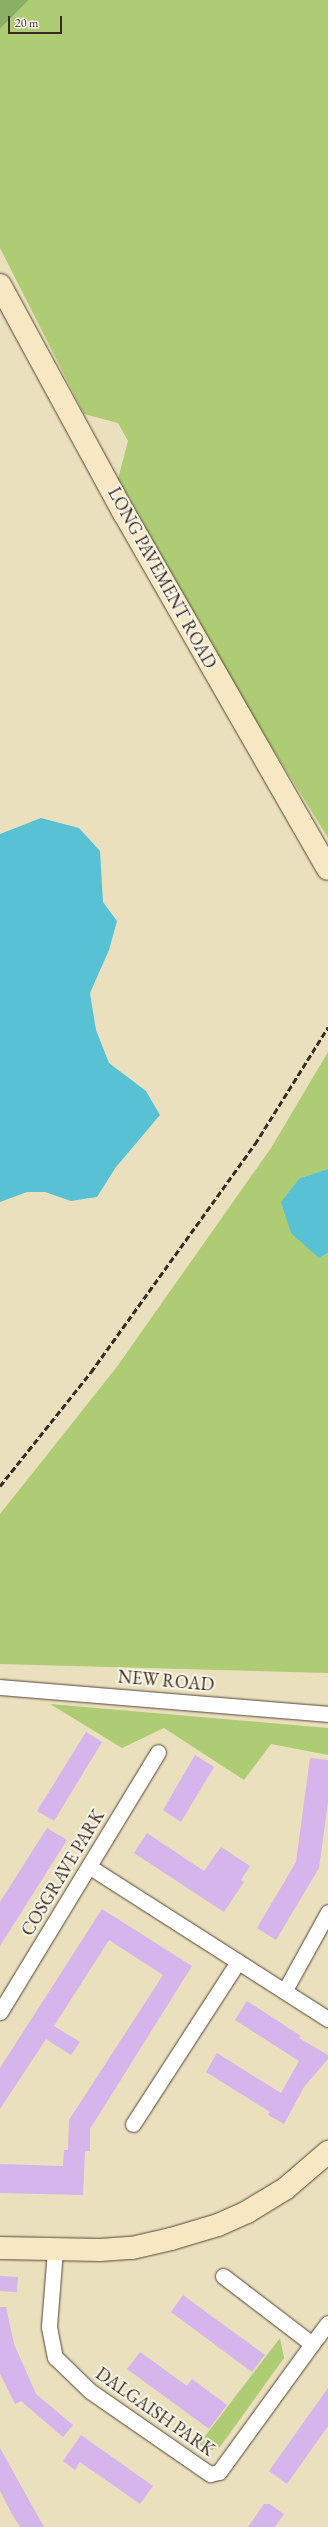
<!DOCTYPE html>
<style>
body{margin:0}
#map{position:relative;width:328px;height:2527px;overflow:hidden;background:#eae0be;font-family:"EB Garamond",serif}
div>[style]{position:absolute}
.green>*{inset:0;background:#aecc74}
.forest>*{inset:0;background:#8ab066}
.water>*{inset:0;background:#58c1d4}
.building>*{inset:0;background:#d5b5ec}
.roads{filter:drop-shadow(0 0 1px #554536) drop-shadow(0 0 1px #554536)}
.street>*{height:15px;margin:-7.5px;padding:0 7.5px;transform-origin:7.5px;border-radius:7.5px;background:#fff}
.secondary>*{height:22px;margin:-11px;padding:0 11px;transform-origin:11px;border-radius:11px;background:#f7e8c3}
.rail>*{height:3px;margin-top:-1.5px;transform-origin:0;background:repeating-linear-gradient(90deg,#3b2a1e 0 6px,transparent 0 9px)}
span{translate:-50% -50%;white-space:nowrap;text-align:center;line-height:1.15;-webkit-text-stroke:4px #fbf7ec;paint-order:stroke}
.street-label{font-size:18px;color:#3b2a1e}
.scale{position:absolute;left:8px;top:16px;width:54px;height:18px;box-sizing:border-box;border:2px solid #3b2a1e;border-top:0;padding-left:5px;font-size:12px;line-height:14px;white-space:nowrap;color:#3b2a1e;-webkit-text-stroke:3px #fbf7ec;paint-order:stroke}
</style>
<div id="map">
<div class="green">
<div style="clip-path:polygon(29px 0,328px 0,328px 838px,253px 717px,118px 479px,128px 441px,118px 423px,84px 414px,0 248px,0 29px)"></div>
<div style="clip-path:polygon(328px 1052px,328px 1169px,300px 1178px,319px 1258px,328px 1253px,328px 1673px,0 1664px,0 1514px,116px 1368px,271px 1148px)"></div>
<div style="clip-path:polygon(50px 1704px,328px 1728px,328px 1755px,271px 1744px,244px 1780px,164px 1728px,122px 1748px)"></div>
<div style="clip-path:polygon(280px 2338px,284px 2358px,220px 2447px,211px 2450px,199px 2444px)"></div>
</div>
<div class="forest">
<div style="clip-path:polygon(0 0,29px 0,0 29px)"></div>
</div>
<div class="water">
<div style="clip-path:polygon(41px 818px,79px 828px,100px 851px,103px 902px,117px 921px,109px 950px,90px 993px,96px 1030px,109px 1063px,146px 1091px,160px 1115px,116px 1167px,97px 1197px,71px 1201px,45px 1192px,27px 1192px,0 1202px,0 834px)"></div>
<div style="clip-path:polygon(328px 1169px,328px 1253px,319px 1258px,291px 1233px,281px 1202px,300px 1178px)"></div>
</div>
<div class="building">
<div style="clip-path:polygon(86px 1732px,102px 1742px,54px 1821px,37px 1811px)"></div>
<div style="clip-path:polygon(195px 1755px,214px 1767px,181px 1822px,163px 1810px)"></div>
<div style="clip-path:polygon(310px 1758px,328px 1760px,328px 1802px,319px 1868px,276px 1940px,257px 1928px,296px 1862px)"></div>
<div style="clip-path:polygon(47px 1828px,67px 1840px,0 1946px,0 1902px)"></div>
<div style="clip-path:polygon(147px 1833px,204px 1871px,221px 1847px,250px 1866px,241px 1880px,244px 1882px,224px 1912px,134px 1853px)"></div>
<div style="clip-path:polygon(102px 1909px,192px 1966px,90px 2129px,90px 2151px,85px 2151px,83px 2195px,0 2193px,0 2164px,63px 2166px,64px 2150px,68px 2150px,69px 2120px,163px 1975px,109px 1940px,54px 2026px,80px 2042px,71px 2055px,46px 2039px,0 2109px,0 2068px)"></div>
<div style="clip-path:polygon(247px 2001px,301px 2036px,299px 2038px,328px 2055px,328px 2059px,304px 2087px,284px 2124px,268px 2115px,270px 2112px,206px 2072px,217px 2053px,281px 2093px,299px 2061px,235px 2020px)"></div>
<div style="clip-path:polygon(0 2276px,18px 2277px,17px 2292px,0 2291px)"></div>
<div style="clip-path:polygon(183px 2295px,265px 2355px,252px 2372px,171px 2312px)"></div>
<div style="clip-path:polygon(0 2307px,6px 2307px,14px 2344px,36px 2394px,73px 2425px,63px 2437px,21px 2401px,15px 2404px,0 2374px)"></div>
<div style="clip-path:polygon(140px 2352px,187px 2386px,192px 2379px,227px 2405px,209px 2429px,127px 2369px)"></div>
<div style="clip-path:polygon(328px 2388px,328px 2426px,287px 2484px,269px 2471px)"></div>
<div style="clip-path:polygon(81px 2435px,153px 2486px,140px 2504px,80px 2462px,75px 2470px,63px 2461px)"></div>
<div style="clip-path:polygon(0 2448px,20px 2484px,44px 2527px,20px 2527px,12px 2514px,0 2491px)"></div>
<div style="clip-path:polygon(264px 2504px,270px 2504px,284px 2514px,275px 2527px,248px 2527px)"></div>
</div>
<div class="roads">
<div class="street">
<div style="left:0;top:1687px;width:329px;rotate:4.7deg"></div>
<div style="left:90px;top:1867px;width:282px;rotate:32.6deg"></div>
<div style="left:285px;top:1990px;width:89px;rotate:-61.1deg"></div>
<div style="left:0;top:2012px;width:304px;rotate:-58.7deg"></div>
<div style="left:133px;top:2124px;width:193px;rotate:-57.1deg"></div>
<div style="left:55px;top:2250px;width:77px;rotate:94.5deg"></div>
<div style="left:49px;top:2327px;width:31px;rotate:79deg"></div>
<div style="left:55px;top:2357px;width:49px;rotate:44.2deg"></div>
<div style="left:90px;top:2391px;width:146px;rotate:34.7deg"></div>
<div style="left:210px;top:2474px;width:9px;rotate:-13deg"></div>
<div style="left:219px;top:2472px;width:158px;rotate:-54deg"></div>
<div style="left:312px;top:2344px;width:112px;rotate:-142.6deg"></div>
<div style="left:312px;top:2344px;width:26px;rotate:-53deg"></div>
</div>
<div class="secondary">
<div style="left:0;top:285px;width:260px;rotate:61.5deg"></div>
<div style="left:124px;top:513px;width:410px;rotate:60.2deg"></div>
<div style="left:0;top:2248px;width:100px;rotate:1.1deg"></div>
<div style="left:100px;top:2250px;width:32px;rotate:-4deg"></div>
<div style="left:132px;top:2248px;width:40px;rotate:-13deg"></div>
<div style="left:171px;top:2239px;width:49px;rotate:-16.6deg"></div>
<div style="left:218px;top:2225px;width:32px;rotate:-24deg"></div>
<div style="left:247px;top:2212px;width:44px;rotate:-31.2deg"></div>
<div style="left:285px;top:2189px;width:57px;rotate:-40.7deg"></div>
</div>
</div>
<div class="rail">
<div style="left:0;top:1486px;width:146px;rotate:-51.4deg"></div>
<div style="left:91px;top:1372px;width:281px;rotate:-54.3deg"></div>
<div style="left:255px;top:1144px;width:138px;rotate:-58deg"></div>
</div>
<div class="street-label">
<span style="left:162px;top:578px;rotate:61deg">LONG PAVEMENT ROAD</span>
<span style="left:166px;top:1681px;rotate:5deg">NEW ROAD</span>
<span style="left:63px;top:1873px;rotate:-59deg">COSGRAVE PARK</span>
<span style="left:155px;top:2412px;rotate:35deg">DALGAISH PARK</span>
</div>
<div class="scale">20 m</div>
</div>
